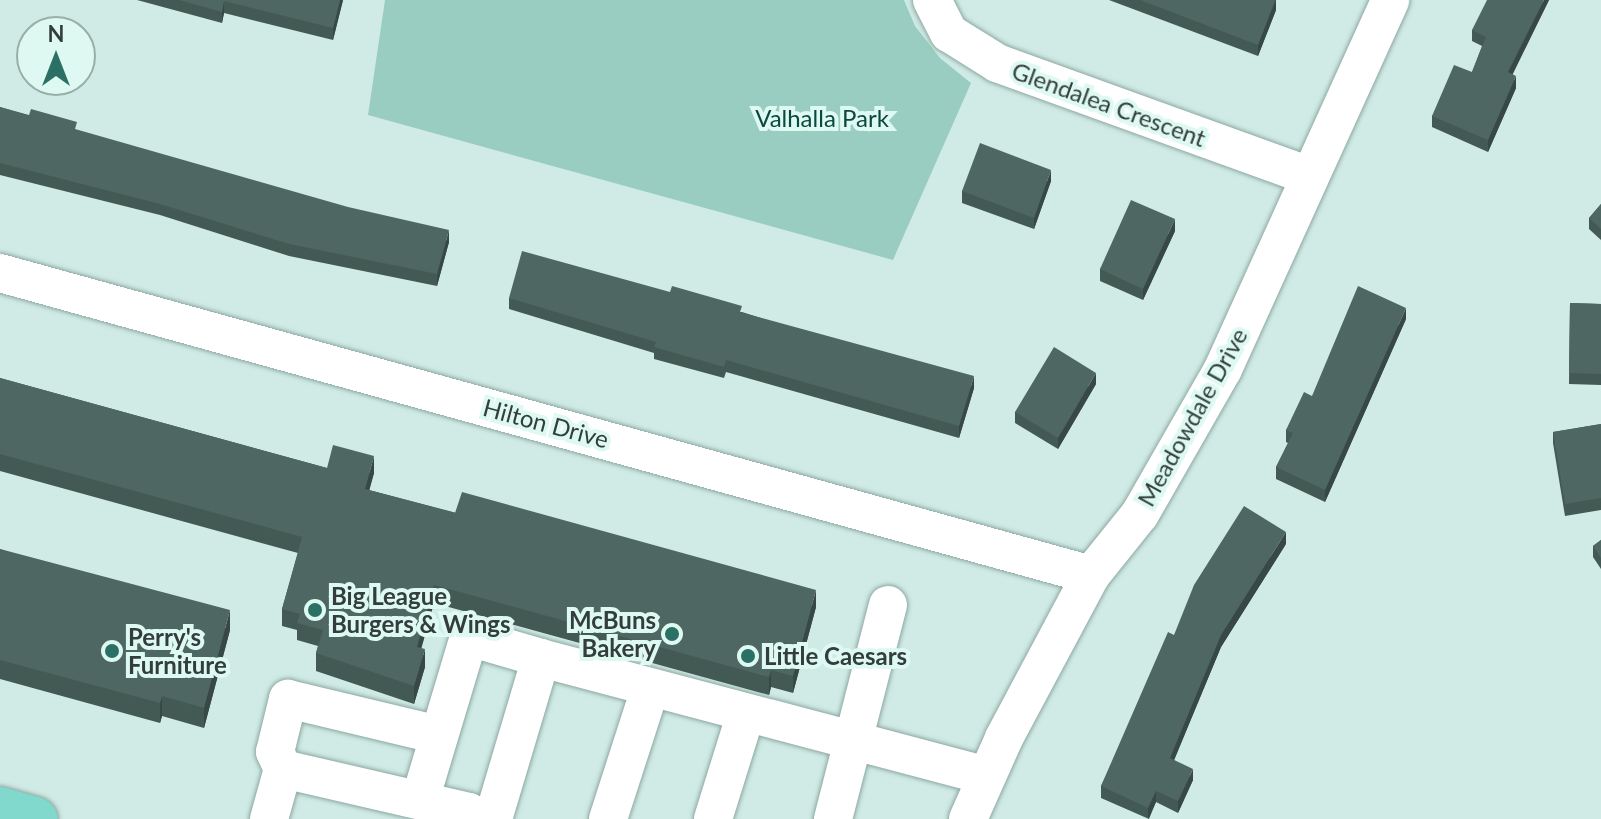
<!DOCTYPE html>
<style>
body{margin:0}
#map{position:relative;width:1601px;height:819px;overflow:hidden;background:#d0ebe5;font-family:Lato,sans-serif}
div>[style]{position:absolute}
.green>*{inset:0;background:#9acdc2}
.roads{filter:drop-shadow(0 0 2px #8da8a2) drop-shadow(0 0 2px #8da8a2)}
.minor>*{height:38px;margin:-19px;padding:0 19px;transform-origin:19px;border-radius:19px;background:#fff}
.major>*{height:44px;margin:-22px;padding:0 22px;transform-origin:22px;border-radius:22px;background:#81d9cd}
.wall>*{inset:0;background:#435954}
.shaded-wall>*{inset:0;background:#374845}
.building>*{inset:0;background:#4e6762}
.dots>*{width:22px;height:22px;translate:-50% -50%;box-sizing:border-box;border:4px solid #ddf9f2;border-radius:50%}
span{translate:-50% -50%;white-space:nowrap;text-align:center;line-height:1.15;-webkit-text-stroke:8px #ddf9f2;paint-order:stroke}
.street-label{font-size:24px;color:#333e3c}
.park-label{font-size:24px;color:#0b483f}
.poi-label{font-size:24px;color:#333e3c;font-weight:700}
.left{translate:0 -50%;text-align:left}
.right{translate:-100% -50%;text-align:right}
.north{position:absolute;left:16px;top:16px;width:80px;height:80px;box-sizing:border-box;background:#ddf9f2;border:2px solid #99aea9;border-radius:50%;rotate:0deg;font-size:22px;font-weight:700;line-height:32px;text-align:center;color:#333e3c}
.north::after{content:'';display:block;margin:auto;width:28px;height:36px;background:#2a7065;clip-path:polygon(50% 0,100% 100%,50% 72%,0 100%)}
</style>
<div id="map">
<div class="green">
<div style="clip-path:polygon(385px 0,904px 0,915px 26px,940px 58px,971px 83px,893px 260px,368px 115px)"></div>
</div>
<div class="roads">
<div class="minor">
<div style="left:932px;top:0;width:37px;rotate:63deg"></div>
<div style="left:949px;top:33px;width:57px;rotate:32deg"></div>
<div style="left:997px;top:63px;width:332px;rotate:19.9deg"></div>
<div style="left:0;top:273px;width:1132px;rotate:15.47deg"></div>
<div style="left:283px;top:769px;width:19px;rotate:-115deg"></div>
<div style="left:275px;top:752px;width:55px;rotate:-76.2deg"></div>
<div style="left:288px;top:699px;width:155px;rotate:13.4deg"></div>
<div style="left:420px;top:800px;width:170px;rotate:-73.3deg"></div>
<div style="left:469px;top:637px;width:75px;rotate:16.3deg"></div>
<div style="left:269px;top:819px;width:52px;rotate:-74.4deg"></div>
<div style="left:283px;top:769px;width:191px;rotate:13deg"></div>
<div style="left:469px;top:812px;width:10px;rotate:45deg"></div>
<div style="left:493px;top:819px;width:168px;rotate:-73.4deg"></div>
<div style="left:541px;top:658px;width:461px;rotate:14.8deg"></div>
<div style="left:608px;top:819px;width:137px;rotate:-72.1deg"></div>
<div style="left:713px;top:819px;width:108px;rotate:-72.7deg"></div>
<div style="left:833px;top:819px;width:221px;rotate:-75.6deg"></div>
<div style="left:968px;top:819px;width:89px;rotate:-66deg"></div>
<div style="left:1004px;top:738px;width:185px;rotate:-61.9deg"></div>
<div style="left:1091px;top:575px;width:78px;rotate:-51.2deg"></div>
<div style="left:1140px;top:514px;width:167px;rotate:-60.2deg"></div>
<div style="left:1223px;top:369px;width:405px;rotate:-65.6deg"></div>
</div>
<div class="major">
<div style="left:0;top:809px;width:37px;rotate:16deg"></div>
</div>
</div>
<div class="wall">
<div style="clip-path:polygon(137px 0,343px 0,333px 40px,224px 13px,222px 23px)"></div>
<div style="clip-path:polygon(1109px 0,1276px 0,1276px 10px,1258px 56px)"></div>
<div style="clip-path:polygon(1549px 0,1512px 74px,1516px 88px,1488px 152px,1432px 127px,1432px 116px,1472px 72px,1482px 46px,1472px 41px,1472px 30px)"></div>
<div style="clip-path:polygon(0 107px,449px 242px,437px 286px,289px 256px,160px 215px,0 175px)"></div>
<div style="clip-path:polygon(1051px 181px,1034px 229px,962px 203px,962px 191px)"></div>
<div style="clip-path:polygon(1601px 204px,1601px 240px,1589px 229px,1589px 218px)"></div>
<div style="clip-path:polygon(1175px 231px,1143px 300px,1100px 281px,1100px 269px)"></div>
<div style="clip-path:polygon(509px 298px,742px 312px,974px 388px,959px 438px,726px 372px,724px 378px,654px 359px,654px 353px,509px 309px)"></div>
<div style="clip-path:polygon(1570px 303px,1601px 304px,1601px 385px,1569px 384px)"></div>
<div style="clip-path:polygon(1406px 319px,1325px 502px,1276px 479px,1276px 467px,1288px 443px,1286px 442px,1286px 430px,1312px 396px)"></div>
<div style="clip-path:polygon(0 378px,327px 468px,374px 473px,369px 490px,816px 607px,793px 693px,771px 687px,769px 695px,434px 603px,421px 648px,425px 667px,414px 704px,316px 671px,316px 653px,318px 646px,297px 640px,297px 630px,282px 626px,282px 609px,298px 553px,0 471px)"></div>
<div style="clip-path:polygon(1096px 384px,1058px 449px,1015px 423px,1015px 412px)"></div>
<div style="clip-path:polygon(1601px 424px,1601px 510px,1565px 516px,1553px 443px,1553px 432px)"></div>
<div style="clip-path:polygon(1601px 540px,1601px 569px,1593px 557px,1593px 546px)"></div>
<div style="clip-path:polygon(1286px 544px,1221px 647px,1174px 760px,1193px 780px,1178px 813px,1156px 802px,1149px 819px,1101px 798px,1101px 786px,1174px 635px)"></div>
<div style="clip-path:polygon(0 549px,230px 630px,204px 728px,162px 716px,160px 723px,0 679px)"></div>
</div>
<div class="shaded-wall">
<div style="clip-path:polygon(340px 0,343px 0,333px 40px,333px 28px)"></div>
<div style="clip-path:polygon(1276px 0,1276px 10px,1258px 56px,1258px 45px)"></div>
<div style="clip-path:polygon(1544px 0,1549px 0,1508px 84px,1508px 72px)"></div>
<div style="clip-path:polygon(224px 1px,224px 13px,222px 23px,222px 12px)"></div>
<div style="clip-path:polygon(1516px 76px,1516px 88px,1488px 152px,1488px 140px)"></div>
<div style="clip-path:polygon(1051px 170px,1051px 181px,1034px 229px,1034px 218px)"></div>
<div style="clip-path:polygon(1175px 219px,1175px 231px,1143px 300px,1143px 289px)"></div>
<div style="clip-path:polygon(449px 230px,449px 242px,437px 286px,437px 274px)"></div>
<div style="clip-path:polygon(1406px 308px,1406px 319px,1325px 502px,1325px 490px)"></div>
<div style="clip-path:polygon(1096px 373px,1096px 384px,1058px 449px,1058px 438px)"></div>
<div style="clip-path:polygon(974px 376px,974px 388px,959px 438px,959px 426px)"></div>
<div style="clip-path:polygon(374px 456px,374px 473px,365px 506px,365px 489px)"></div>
<div style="clip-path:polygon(1286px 532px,1286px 544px,1221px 647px,1170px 770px,1170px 758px,1221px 635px)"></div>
<div style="clip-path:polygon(434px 585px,434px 603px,417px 664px,417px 647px)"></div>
<div style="clip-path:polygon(816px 590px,816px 607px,793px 693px,793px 676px)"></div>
<div style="clip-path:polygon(230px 610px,230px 630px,204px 728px,204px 708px)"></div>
<div style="clip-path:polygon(425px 649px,425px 667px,414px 704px,414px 686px)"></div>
<div style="clip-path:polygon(771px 670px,771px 687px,769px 695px,769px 677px)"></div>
<div style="clip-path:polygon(162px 696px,162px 716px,160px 723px,160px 703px)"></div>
<div style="clip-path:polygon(1193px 769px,1193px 780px,1178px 813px,1178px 801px)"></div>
<div style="clip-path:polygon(1156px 791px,1156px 802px,1148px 819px,1148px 808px)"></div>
</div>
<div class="building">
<div style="clip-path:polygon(179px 0,340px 0,333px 28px,224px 1px,222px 12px)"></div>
<div style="clip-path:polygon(1140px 0,1275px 0,1258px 45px)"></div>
<div style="clip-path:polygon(1487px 0,1544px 0,1508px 72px,1516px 76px,1488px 140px,1432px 116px,1454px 65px,1472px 72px,1486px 37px,1472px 30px)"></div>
<div style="clip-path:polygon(0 107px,29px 115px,31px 109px,77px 122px,75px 129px,348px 207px,449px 230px,437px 274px,289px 244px,160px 204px,0 163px)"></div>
<div style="clip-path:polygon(980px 143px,1051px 170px,1034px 218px,962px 191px)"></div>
<div style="clip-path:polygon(1131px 200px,1175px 219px,1143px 289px,1100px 269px)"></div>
<div style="clip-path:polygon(1601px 204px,1601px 229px,1589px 218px)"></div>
<div style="clip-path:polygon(522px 251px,670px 292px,672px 286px,742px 306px,740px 312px,974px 376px,959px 426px,726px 360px,724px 367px,654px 347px,656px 342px,509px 298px)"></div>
<div style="clip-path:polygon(1358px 286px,1406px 308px,1325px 490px,1276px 467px,1293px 433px,1286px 430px,1304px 392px,1312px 396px)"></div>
<div style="clip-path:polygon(1570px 303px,1601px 304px,1601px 374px,1569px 373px)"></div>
<div style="clip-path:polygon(1054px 347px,1096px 373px,1058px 438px,1015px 412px)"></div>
<div style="clip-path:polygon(0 378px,327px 468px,333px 445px,374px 456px,365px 489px,455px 513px,462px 492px,816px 590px,793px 676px,771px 670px,769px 677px,434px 585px,417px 647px,425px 649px,414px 686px,316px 653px,323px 630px,297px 623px,300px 614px,282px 609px,302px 537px,0 454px)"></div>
<div style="clip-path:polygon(1601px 424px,1601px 498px,1565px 504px,1553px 432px)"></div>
<div style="clip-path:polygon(1244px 506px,1286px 532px,1221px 635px,1170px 758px,1193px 769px,1178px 801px,1156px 791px,1148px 808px,1101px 786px,1168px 632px,1174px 635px,1194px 585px)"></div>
<div style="clip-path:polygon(1601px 540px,1601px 558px,1593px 546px)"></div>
<div style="clip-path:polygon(0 549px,230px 610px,204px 708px,162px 696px,160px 703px,0 660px)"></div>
</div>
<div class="dots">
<div style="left:315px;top:610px;background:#2a7065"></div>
<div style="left:672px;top:634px;background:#2a7065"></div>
<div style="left:112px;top:651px;background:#2a7065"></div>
<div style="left:748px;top:656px;background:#2a7065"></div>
</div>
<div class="street-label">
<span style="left:1109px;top:104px;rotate:20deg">Glendalea Crescent</span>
<span style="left:1192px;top:417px;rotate:-61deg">Meadowdale Drive</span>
<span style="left:546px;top:423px;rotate:15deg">Hilton Drive</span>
</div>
<div class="park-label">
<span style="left:822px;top:118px">Valhalla Park</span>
</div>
<div class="poi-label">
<span class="left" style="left:331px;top:610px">Big League<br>Burgers &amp; Wings</span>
<span class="right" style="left:656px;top:634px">McBuns<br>Bakery</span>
<span class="left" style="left:128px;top:651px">Perry's<br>Furniture</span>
<span class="left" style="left:764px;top:656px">Little Caesars</span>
</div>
<div class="north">N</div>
</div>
